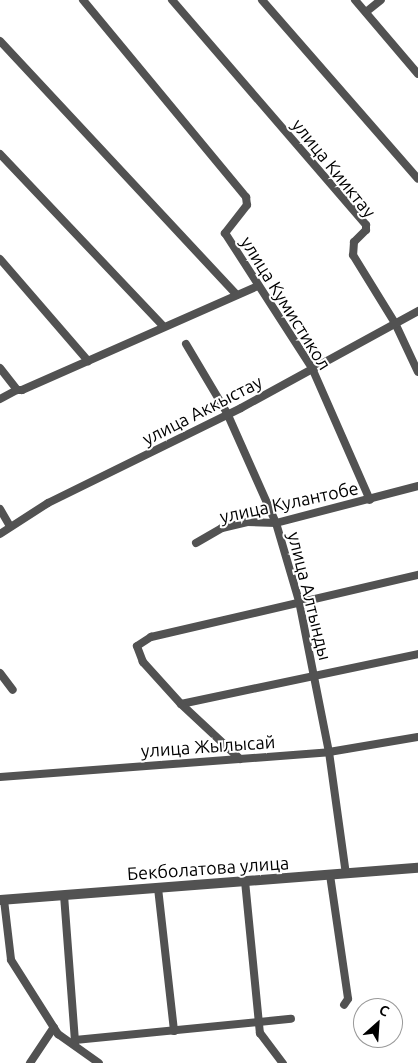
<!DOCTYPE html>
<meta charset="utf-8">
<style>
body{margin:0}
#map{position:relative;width:418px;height:1063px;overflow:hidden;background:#fff;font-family:Ubuntu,sans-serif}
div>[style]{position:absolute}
.minor>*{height:8px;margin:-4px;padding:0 4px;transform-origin:4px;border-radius:4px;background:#525252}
.tertiary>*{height:10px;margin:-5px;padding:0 5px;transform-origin:5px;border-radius:5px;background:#525252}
span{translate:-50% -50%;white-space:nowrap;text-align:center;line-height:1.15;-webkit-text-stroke:4px #fff;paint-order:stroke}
.street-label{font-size:18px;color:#000}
.north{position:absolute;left:353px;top:998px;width:50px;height:50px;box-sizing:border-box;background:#fff;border:1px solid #999;border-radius:50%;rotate:26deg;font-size:14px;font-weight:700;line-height:20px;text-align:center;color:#000}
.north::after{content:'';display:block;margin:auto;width:18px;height:22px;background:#000;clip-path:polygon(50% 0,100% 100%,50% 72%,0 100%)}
</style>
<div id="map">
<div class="minor">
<div style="left:83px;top:0;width:256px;rotate:50.4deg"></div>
<div style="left:246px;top:197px;width:8px;rotate:83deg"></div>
<div style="left:247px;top:205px;width:36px;rotate:128deg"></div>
<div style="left:225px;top:233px;width:161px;rotate:57.2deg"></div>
<div style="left:312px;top:368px;width:144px;rotate:66.3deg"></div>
<div style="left:172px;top:0;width:297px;rotate:49.2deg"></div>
<div style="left:366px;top:225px;width:5px;rotate:90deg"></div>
<div style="left:366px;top:230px;width:17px;rotate:135deg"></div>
<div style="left:354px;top:242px;width:13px;rotate:94deg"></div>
<div style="left:353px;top:255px;width:80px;rotate:58.3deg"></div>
<div style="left:395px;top:323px;width:54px;rotate:64.9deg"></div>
<div style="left:262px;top:0;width:237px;rotate:48.9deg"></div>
<div style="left:355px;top:0;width:97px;rotate:49.6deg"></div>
<div style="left:366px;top:12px;width:19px;rotate:-39deg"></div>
<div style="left:0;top:41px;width:347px;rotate:47deg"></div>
<div style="left:0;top:154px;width:237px;rotate:46.5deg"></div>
<div style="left:0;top:259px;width:135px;rotate:49.2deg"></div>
<div style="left:186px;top:344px;width:80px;rotate:59.3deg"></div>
<div style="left:227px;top:413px;width:120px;rotate:66deg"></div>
<div style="left:276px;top:523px;width:81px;rotate:73.6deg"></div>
<div style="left:299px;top:601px;width:154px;rotate:78.8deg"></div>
<div style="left:329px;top:752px;width:123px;rotate:82.1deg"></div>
<div style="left:0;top:368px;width:28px;rotate:52deg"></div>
<div style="left:17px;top:390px;width:5px"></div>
<div style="left:22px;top:390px;width:258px;rotate:-23.8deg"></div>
<div style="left:0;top:399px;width:19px;rotate:-28deg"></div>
<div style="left:0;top:509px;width:20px;rotate:60deg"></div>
<div style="left:0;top:534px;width:57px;rotate:-32.9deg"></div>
<div style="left:48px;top:503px;width:215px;rotate:-26.2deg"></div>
<div style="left:241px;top:408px;width:202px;rotate:-28.7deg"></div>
<div style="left:196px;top:543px;width:30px;rotate:-30deg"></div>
<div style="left:222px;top:528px;width:26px;rotate:-13deg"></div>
<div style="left:247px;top:522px;width:29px;rotate:2deg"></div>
<div style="left:276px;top:523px;width:147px;rotate:-14.6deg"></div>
<div style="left:0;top:673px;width:21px;rotate:53deg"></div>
<div style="left:181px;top:704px;width:242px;rotate:-11.9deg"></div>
<div style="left:240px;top:759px;width:81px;rotate:-137deg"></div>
<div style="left:181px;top:704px;width:57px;rotate:-132.1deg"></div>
<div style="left:143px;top:662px;width:17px;rotate:-111deg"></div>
<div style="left:137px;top:646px;width:17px;rotate:-33deg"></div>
<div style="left:151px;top:637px;width:274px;rotate:-13.1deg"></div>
<div style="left:0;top:777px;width:330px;rotate:-4.3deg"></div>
<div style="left:329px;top:752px;width:90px;rotate:-9.6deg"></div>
<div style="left:330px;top:875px;width:125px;rotate:81.7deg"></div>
<div style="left:348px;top:999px;width:7px;rotate:124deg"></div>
<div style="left:245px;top:881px;width:153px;rotate:84.4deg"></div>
<div style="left:260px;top:1033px;width:38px;rotate:53deg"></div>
<div style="left:158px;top:888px;width:144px;rotate:83.6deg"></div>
<div style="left:64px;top:895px;width:148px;rotate:85.7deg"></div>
<div style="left:4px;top:900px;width:60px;rotate:83.3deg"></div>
<div style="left:11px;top:960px;width:88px;rotate:57.6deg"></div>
<div style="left:58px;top:1034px;width:50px;rotate:35.3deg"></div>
<div style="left:75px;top:1040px;width:217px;rotate:-5.6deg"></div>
<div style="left:30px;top:1063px;width:43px;rotate:-56.3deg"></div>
</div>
<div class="tertiary">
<div style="left:0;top:900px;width:419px;rotate:-4.4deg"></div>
</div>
<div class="street-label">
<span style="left:334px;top:168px;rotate:51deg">улица Кииктау</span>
<span style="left:286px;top:303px;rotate:58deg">улица Кумистикол</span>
<span style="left:202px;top:410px;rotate:-27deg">улица Аккыстау</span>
<span style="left:289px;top:502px;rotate:-12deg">улица Кулантобе</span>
<span style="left:310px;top:596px;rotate:76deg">улица Алтынды</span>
<span style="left:208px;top:746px;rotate:-4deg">улица Жылысай</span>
<span style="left:208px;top:868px;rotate:-4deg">Бекболатова улица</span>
</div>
<div class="north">С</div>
</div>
